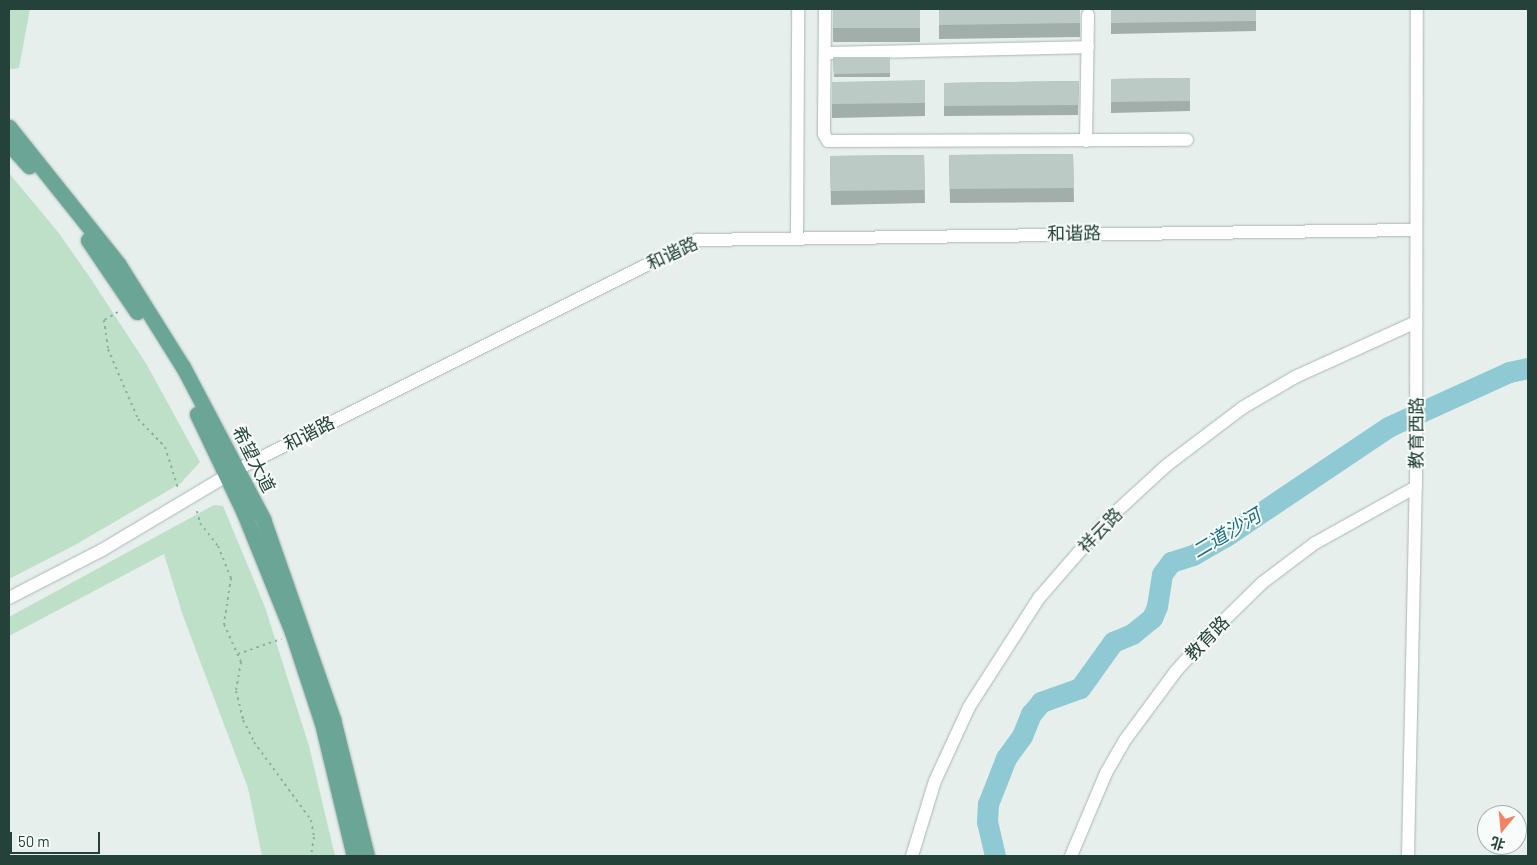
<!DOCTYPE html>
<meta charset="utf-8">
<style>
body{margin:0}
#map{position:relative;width:1537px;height:865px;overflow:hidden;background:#e6efeb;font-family:Barlow,"Noto Sans SC",sans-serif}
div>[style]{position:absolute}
.green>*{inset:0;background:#bfe0c8}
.river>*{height:21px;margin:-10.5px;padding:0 10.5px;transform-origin:10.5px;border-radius:10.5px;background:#8ec9d4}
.path>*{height:2px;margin-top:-1px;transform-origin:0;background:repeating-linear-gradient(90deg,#86b3a5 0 2.5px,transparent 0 6.5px)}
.roads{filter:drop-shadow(0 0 1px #a8b8b2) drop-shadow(0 0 1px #a8b8b2)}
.minor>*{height:12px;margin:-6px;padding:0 6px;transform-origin:6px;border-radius:6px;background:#fff}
.major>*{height:15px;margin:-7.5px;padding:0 7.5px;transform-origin:7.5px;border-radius:7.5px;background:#6aa596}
.wall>*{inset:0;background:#a1aea9}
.building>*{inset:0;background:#bbcac4}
span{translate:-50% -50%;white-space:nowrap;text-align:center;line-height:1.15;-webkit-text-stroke:4px #f7fbf9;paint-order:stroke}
.street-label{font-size:18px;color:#24423a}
.water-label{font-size:19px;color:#1c6f80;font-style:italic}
.frame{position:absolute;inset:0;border:10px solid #24423a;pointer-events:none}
.north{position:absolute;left:1477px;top:805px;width:50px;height:50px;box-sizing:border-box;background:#f7fbf9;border:1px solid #a3b1ad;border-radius:50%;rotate:197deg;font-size:14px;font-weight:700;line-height:20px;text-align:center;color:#24423a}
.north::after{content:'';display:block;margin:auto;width:18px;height:22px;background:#f4845f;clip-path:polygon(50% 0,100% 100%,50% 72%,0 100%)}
.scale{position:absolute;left:10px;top:832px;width:90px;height:22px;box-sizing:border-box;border:2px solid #24423a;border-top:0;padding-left:6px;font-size:15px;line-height:18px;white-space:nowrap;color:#24423a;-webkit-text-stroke:4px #f7fbf9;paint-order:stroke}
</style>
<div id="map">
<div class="green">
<div style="clip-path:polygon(9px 9px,30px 9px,19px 68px,12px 69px,9px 68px)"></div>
<div style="clip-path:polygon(9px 173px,58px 232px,91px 279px,147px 365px,200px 462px,181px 483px,75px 545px,9px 579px)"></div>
<div style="clip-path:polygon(214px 505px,223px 506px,265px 607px,309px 746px,335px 856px,262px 856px,248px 788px,183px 616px,164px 554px,9px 636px,9px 617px)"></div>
</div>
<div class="river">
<div style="left:995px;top:856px;width:35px;rotate:-103deg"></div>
<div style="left:987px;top:822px;width:18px;rotate:-87deg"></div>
<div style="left:988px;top:804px;width:49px;rotate:-68.6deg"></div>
<div style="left:1006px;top:758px;width:27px;rotate:-54deg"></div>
<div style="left:1022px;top:736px;width:24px;rotate:-68deg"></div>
<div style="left:1031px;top:714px;width:16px;rotate:-50deg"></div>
<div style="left:1041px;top:702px;width:41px;rotate:-19.7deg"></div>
<div style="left:1080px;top:688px;width:57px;rotate:-54.3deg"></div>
<div style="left:1113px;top:642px;width:21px;rotate:-23deg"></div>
<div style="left:1132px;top:634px;width:26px;rotate:-39deg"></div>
<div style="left:1152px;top:618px;width:13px;rotate:-67deg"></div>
<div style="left:1157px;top:606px;width:32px;rotate:-81deg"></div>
<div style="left:1162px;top:574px;width:15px;rotate:-53deg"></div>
<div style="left:1171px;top:562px;width:23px;rotate:-18deg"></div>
<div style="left:1193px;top:555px;width:38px;rotate:-30deg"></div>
<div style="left:1226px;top:536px;width:195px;rotate:-33.9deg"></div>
<div style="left:1388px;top:427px;width:133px;rotate:-24.4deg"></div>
<div style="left:1509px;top:372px;width:19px;rotate:-12deg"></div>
</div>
<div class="path">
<div style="left:118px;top:312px;width:16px;rotate:150deg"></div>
<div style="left:104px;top:320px;width:29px;rotate:82deg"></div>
<div style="left:108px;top:349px;width:76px;rotate:66.8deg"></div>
<div style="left:138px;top:419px;width:39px;rotate:46deg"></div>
<div style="left:165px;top:447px;width:43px;rotate:72.4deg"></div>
<div style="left:197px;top:511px;width:12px;rotate:76deg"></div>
<div style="left:200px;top:523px;width:29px;rotate:52deg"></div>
<div style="left:218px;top:546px;width:35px;rotate:68deg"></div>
<div style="left:231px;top:578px;width:47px;rotate:98.7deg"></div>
<div style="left:224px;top:624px;width:42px;rotate:65.9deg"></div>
<div style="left:241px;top:662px;width:29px;rotate:100deg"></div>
<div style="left:236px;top:691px;width:30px;rotate:76deg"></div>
<div style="left:243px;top:720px;width:25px;rotate:63deg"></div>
<div style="left:254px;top:742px;width:97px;rotate:53.8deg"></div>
<div style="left:311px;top:820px;width:17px;rotate:80deg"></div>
<div style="left:314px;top:837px;width:19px;rotate:99deg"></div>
<div style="left:238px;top:654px;width:46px;rotate:-19.2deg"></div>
</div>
<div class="roads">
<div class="minor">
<div style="left:825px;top:9px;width:125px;rotate:90.5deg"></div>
<div style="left:824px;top:134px;width:8px;rotate:60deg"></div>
<div style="left:828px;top:141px;width:359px;rotate:-0.2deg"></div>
<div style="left:825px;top:53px;width:263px;rotate:-1.3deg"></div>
<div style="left:1086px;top:141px;width:126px;rotate:-89.1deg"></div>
<div style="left:797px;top:236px;width:227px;rotate:-89.7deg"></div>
<div style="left:9px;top:598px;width:105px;rotate:-27.3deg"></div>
<div style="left:102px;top:550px;width:158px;rotate:-30.8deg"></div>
<div style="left:238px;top:469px;width:513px;rotate:-26.52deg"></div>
<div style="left:697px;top:240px;width:719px;rotate:-0.8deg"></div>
<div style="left:912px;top:856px;width:78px;rotate:-73deg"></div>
<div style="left:935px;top:781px;width:81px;rotate:-65.3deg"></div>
<div style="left:969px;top:707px;width:130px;rotate:-57.3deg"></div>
<div style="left:1039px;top:598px;width:101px;rotate:-49deg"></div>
<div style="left:1105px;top:522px;width:84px;rotate:-42.6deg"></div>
<div style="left:1167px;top:465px;width:94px;rotate:-37.2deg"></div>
<div style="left:1242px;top:408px;width:61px;rotate:-30.3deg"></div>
<div style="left:1295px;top:377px;width:133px;rotate:-24.4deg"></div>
<div style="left:1071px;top:856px;width:90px;rotate:-67.1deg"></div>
<div style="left:1106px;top:773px;width:38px;rotate:-60deg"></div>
<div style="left:1125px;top:740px;width:86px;rotate:-53.5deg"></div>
<div style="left:1176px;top:671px;width:43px;rotate:-47.8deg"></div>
<div style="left:1205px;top:639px;width:80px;rotate:-44.5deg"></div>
<div style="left:1262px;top:583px;width:66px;rotate:-37deg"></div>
<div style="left:1315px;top:543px;width:115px;rotate:-29deg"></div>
<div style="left:1408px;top:856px;width:369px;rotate:-88.8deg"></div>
<div style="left:1416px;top:487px;width:478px;rotate:-89.9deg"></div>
</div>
<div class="major">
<div style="left:9px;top:127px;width:176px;rotate:51.4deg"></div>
<div style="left:119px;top:265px;width:120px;rotate:57.9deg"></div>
<div style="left:183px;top:367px;width:172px;rotate:62.2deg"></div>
<div style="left:263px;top:519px;width:212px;rotate:70.7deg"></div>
<div style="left:333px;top:719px;width:141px;rotate:76.1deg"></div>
<div style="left:9px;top:144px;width:30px;rotate:48deg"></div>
<div style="left:88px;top:240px;width:87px;rotate:55.8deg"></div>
<div style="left:197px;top:414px;width:110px;rotate:64.6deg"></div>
<div style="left:244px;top:513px;width:128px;rotate:68deg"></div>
<div style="left:292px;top:632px;width:96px;rotate:71.8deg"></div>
<div style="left:322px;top:723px;width:137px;rotate:76.5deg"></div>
</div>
</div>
<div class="wall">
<div style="clip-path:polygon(833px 9px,920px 9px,920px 42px,833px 42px)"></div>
<div style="clip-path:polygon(939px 9px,1080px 9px,1080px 37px,939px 39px)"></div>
<div style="clip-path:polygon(1111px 9px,1256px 9px,1256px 31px,1111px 34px)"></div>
<div style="clip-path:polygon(833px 57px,890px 57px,890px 77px,834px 77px)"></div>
<div style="clip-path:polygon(1190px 78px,1190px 111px,1111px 113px,1111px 79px)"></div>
<div style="clip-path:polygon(925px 80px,925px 116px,832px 118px,832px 104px)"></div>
<div style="clip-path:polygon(1079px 81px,1078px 115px,944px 116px,944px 83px)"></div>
<div style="clip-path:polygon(1073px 154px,1074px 202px,950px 203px,949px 155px)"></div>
<div style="clip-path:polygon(924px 155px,925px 203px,831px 205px,830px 156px)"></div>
</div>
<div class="building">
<div style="clip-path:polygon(833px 9px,920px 9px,920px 28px,833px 28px)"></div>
<div style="clip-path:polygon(939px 9px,1080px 9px,1080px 23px,939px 25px)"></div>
<div style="clip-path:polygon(1111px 9px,1256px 9px,1256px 21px,1111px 23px)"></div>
<div style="clip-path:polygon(833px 57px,890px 57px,890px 73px,834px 74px)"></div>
<div style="clip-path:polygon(1190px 78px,1190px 101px,1111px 102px,1111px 79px)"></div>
<div style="clip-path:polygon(925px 80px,925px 103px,832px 104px,832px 82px)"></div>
<div style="clip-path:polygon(1079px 81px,1078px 105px,944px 106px,944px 83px)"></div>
<div style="clip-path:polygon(1073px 154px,1074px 188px,950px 189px,949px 155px)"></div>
<div style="clip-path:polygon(924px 155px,925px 190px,831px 191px,830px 156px)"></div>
</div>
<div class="street-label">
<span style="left:1074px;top:233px;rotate:-1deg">和谐路</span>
<span style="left:672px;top:253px;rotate:-25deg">和谐路</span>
<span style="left:309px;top:433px;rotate:-27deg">和谐路</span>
<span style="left:1416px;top:433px;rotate:-90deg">教育西路</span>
<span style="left:254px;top:459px;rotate:63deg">希望大道</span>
<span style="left:1100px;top:530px;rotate:-46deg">祥云路</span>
<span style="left:1207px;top:638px;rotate:-46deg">教育路</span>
</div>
<div class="water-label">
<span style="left:1226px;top:533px;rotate:-31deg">二道沙河</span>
</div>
<div class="frame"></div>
<div class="north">北</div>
<div class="scale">50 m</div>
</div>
